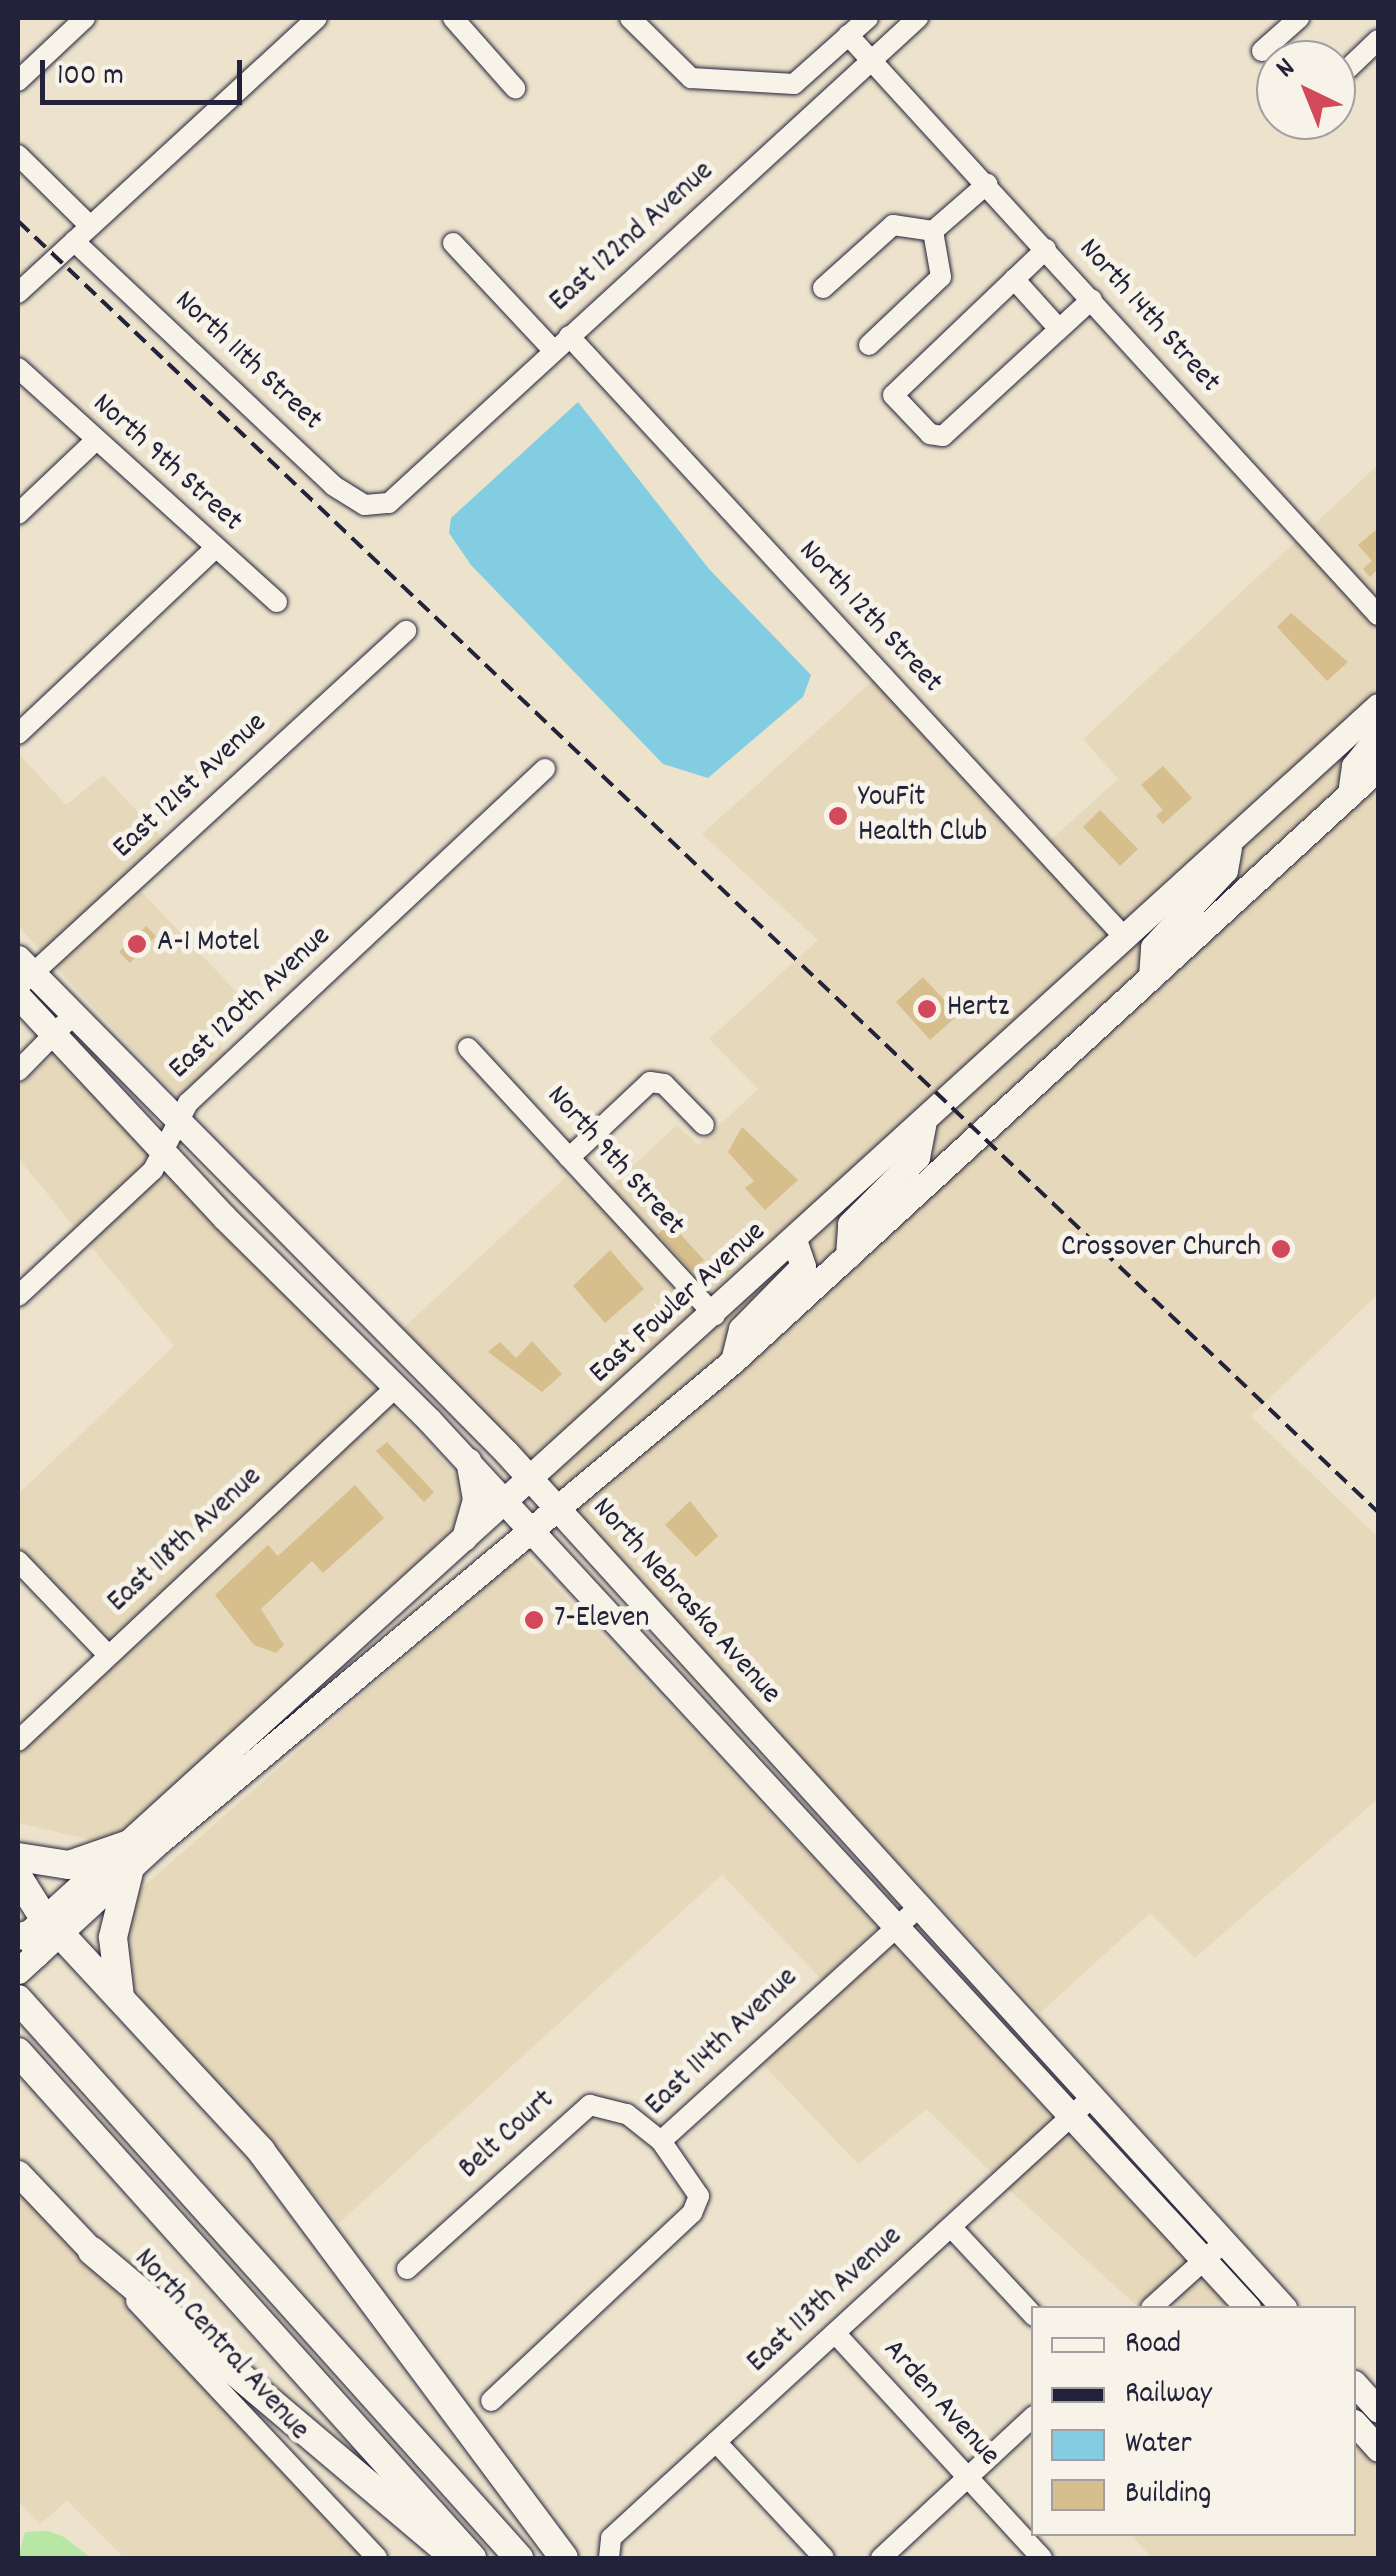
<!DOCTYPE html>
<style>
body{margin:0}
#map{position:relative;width:1396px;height:2576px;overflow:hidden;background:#ede3cd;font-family:Dekko,sans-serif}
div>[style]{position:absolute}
.built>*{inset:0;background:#e6d8ba}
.green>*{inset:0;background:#b8e6a4}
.water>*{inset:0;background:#82cde2}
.building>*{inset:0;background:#d7be8d}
.roads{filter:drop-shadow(0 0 2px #22223b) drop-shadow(0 0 2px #22223b)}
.minor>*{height:20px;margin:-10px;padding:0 10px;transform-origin:10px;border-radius:10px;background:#f7f3e8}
.major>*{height:25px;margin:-12.5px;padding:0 12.5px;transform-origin:12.5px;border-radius:12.5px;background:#f7f3e8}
.highway>*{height:28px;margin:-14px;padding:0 14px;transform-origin:14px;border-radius:14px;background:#f7f3e8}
.rail>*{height:4px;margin-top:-2px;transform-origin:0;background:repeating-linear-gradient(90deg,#22223b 0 15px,transparent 0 23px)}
.dots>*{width:28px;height:28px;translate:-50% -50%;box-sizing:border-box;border:5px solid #f7f3e8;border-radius:50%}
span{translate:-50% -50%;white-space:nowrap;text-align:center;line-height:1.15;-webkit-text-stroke:10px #f7f3e8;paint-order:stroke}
.street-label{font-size:30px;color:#22223b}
.poi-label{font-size:30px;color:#22223b}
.left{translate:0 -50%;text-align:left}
.right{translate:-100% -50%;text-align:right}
.frame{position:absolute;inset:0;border:20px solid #22223b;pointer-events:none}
.legend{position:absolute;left:1031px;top:2306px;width:325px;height:230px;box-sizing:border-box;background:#f7f3e8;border:2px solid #a29fa3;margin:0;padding:12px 18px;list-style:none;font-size:30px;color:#22223b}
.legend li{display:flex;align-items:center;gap:20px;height:50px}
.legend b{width:50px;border:2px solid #a29fa3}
.north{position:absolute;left:1256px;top:40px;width:100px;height:100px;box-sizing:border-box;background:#f7f3e8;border:2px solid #a29fa3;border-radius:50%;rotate:317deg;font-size:28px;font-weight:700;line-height:40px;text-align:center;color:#22223b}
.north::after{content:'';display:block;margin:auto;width:35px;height:45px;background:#d1495b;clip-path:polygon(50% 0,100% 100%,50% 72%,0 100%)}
.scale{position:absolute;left:40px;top:60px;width:202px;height:45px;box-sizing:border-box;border:5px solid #22223b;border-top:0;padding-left:12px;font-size:30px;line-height:35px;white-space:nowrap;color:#22223b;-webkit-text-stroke:8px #f7f3e8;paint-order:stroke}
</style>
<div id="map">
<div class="built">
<div style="clip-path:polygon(1378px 465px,1378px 1294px,1251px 1416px,1378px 1537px,1378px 1799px,1195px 1958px,1150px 1913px,1040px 2013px,400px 1331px,566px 1177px,592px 1204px,677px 1125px,698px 1145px,758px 1089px,709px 1039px,818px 940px,702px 834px,877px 677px,1036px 853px,1118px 779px,1083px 739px)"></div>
<div style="clip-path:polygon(18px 753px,66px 805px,103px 775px,165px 841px,43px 953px,18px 926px)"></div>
<div style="clip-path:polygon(138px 888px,247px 1003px,211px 1037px,228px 1055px,180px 1100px,54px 965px)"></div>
<div style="clip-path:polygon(58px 1050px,154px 1154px,77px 1230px,18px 1158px,18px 1087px)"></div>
<div style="clip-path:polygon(165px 1166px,379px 1392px,108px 1645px,18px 1551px,18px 1494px,174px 1346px,87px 1242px)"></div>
<div style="clip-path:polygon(389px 1403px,466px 1486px,463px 1519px,146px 1817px,105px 1843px,18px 1823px,18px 1751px)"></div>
<div style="clip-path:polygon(524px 1553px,878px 1927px,822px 1980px,722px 1875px,339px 2223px,145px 2004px,123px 1967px,128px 1900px)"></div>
<div style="clip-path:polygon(889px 1939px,1058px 2118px,995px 2176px,927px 2109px,858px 2164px,759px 2060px)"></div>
<div style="clip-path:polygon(1068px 2130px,1191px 2262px,1139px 2308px,1006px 2187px)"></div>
<div style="clip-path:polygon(18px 2183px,195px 2380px,366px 2558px,124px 2558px,67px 2501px,40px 2524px,18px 2502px)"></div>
<div style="clip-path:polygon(1202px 2273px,1235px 2308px,1163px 2308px)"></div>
<div style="clip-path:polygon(1354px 2436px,1378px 2463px,1378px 2558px,1152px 2558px,1130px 2534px,1354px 2534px)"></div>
</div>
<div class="green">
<div style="clip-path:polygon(48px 2531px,64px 2537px,91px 2558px,18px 2558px,25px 2532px)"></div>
</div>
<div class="water">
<div style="clip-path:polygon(578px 402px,709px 569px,811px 675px,803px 697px,708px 778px,663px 764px,471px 565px,449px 533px,451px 518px)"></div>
</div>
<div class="building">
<div style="clip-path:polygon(1378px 528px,1378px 569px,1370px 577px,1363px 569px,1372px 561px,1358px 545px)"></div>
<div style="clip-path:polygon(1291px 613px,1348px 662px,1327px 681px,1277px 627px)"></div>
<div style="clip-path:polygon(1163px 766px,1192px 798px,1163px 824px,1156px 816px,1163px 810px,1141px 785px)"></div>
<div style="clip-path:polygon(1100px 810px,1138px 849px,1120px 866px,1083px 827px)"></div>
<div style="clip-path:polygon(146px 926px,156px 936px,130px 963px,119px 952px)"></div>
<div style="clip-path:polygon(923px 977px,958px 1015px,930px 1040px,896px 1002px)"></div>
<div style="clip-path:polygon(742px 1127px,798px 1180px,765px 1210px,745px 1188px,754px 1181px,728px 1152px)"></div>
<div style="clip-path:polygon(670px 1223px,704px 1260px,692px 1271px,658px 1234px)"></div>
<div style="clip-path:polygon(610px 1250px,644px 1289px,605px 1323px,573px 1286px)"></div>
<div style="clip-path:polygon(532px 1341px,562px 1374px,542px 1392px,488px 1352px,500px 1342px,516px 1358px)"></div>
<div style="clip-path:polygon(387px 1442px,434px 1492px,424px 1502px,376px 1451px)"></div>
<div style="clip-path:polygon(355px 1485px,384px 1518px,323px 1573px,312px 1561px,261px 1609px,284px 1645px,276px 1653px,254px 1645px,215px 1595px,268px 1545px,278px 1556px)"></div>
<div style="clip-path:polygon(690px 1501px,718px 1536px,696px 1557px,665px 1525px)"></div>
</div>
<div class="roads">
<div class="minor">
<div style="left:453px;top:18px;width:94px;rotate:48.5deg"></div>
<div style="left:630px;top:18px;width:86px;rotate:44.5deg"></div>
<div style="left:691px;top:78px;width:103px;rotate:3.3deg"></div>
<div style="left:794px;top:84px;width:99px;rotate:-41.7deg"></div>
<div style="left:848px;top:35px;width:786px;rotate:47.58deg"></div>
<div style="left:1262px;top:51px;width:50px;rotate:-41.7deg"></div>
<div style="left:1336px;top:80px;width:58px;rotate:-43.6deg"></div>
<div style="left:18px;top:81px;width:92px;rotate:-43.2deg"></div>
<div style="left:18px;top:155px;width:101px;rotate:44.6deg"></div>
<div style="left:74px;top:241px;width:357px;rotate:43.3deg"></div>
<div style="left:334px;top:486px;width:36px;rotate:32deg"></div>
<div style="left:365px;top:505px;width:24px;rotate:-5deg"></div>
<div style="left:389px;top:503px;width:718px;rotate:-42.52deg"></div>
<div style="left:453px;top:243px;width:148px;rotate:46.9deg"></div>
<div style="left:1046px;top:249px;width:211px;rotate:136.3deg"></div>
<div style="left:893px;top:395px;width:54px;rotate:46.5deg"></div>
<div style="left:930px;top:434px;width:13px;rotate:9deg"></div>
<div style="left:943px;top:436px;width:202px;rotate:-42.6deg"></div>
<div style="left:1014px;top:279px;width:67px;rotate:48deg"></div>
<div style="left:823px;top:288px;width:94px;rotate:-42deg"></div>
<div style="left:893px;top:225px;width:40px;rotate:8.5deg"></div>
<div style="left:933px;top:231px;width:72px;rotate:-41deg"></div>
<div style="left:18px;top:293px;width:406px;rotate:-42.6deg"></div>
<div style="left:569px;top:336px;width:821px;rotate:47.27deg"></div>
<div style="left:869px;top:345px;width:99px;rotate:-43.4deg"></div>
<div style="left:941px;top:277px;width:47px;rotate:-99.9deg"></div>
<div style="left:18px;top:368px;width:349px;rotate:42.1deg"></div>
<div style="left:18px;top:514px;width:106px;rotate:-43.5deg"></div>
<div style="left:18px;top:734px;width:270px;rotate:-43.3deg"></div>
<div style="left:18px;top:987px;width:527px;rotate:-42.54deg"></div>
<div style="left:468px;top:1048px;width:364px;rotate:47.3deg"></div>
<div style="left:18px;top:1071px;width:78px;rotate:-45.5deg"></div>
<div style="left:569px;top:1158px;width:111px;rotate:-43.2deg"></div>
<div style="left:650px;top:1082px;width:14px;rotate:8deg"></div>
<div style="left:664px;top:1084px;width:57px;rotate:45.7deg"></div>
<div style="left:18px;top:1296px;width:185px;rotate:-43deg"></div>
<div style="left:153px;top:1170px;width:76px;rotate:-62.4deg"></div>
<div style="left:188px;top:1103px;width:489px;rotate:-43.1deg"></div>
<div style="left:18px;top:1561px;width:130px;rotate:46.2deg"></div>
<div style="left:18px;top:1741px;width:518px;rotate:-43.12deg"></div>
<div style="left:661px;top:2141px;width:343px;rotate:-42.2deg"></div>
<div style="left:951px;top:2227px;width:122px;rotate:47deg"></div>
<div style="left:407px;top:2269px;width:246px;rotate:-41.9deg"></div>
<div style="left:590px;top:2105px;width:38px;rotate:14deg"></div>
<div style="left:627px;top:2114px;width:43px;rotate:38.5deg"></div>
<div style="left:661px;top:2141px;width:67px;rotate:55.4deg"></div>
<div style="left:699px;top:2196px;width:18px;rotate:112deg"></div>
<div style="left:692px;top:2213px;width:275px;rotate:136.9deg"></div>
<div style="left:136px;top:2301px;width:352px;rotate:46.8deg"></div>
<div style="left:1151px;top:2308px;width:97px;rotate:-42.1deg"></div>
<div style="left:835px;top:2333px;width:306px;rotate:47.4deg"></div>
<div style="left:716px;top:2442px;width:158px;rotate:47deg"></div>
<div style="left:609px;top:2558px;width:20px;rotate:-84deg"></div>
<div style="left:611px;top:2538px;width:650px;rotate:-42.51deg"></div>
<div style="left:881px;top:2558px;width:209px;rotate:-42.9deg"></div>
</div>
<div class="major">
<div style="left:1350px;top:794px;width:28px;rotate:-82deg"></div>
<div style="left:1354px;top:766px;width:38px;rotate:-51deg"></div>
<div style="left:18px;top:958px;width:694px;rotate:45.35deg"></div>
<div style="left:506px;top:1452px;width:1157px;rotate:47.73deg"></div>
<div style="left:1151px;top:977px;width:30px;rotate:-86deg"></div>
<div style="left:1153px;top:947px;width:105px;rotate:-46.9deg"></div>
<div style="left:1225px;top:870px;width:22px;rotate:-80deg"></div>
<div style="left:18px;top:996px;width:302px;rotate:47deg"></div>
<div style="left:224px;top:1217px;width:289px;rotate:44.7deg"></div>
<div style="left:429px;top:1420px;width:1208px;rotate:47.31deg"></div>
<div style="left:848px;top:1256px;width:32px;rotate:-86deg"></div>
<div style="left:850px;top:1224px;width:95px;rotate:-45deg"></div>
<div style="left:917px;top:1157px;width:33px;rotate:-79deg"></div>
<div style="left:733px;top:1361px;width:33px;rotate:-76deg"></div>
<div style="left:741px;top:1329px;width:88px;rotate:-45.5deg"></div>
<div style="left:803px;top:1266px;width:24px;rotate:-109deg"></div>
<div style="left:464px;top:1538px;width:41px;rotate:-74.2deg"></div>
<div style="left:475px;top:1499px;width:39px;rotate:-100deg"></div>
<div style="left:32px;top:1930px;width:1819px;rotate:-42.28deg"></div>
<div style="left:18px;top:1971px;width:188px;rotate:-42.6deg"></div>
<div style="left:156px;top:1844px;width:752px;rotate:-39.93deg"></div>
<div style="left:733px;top:1361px;width:876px;rotate:-42.59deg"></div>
<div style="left:18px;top:2173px;width:108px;rotate:46.5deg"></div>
<div style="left:1354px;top:2383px;width:36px;rotate:48deg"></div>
<div style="left:1354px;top:2422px;width:36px;rotate:48deg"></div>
</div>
<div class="highway">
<div style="left:18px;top:1857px;width:52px;rotate:8.9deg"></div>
<div style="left:69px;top:1865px;width:64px;rotate:-19.3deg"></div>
<div style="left:18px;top:1877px;width:54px;rotate:57.8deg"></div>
<div style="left:47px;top:1923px;width:33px;rotate:110deg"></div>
<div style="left:24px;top:1936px;width:26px;rotate:-16deg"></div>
<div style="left:49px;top:1929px;width:19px;rotate:32deg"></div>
<div style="left:65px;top:1939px;width:289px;rotate:47.2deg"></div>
<div style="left:261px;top:2151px;width:507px;rotate:53.33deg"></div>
<div style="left:120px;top:1997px;width:60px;rotate:-96.7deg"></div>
<div style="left:113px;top:1937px;width:71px;rotate:-76.2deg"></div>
<div style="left:18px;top:1999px;width:751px;rotate:48.13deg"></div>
<div style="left:18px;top:2052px;width:680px;rotate:48.1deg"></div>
<div style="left:92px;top:2251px;width:458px;rotate:40.2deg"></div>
</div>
</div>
<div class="rail">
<div style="left:18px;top:221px;width:1875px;rotate:43.51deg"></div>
</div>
<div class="dots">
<div style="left:838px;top:816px;background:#d1495b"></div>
<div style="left:137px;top:944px;background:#d1495b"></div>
<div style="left:927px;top:1009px;background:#d1495b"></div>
<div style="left:1281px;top:1249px;background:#d1495b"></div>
<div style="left:534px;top:1620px;background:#d1495b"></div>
</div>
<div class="street-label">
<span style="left:633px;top:238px;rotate:-42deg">East 122nd Avenue</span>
<span style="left:1148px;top:317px;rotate:48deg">North 14th Street</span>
<span style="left:247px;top:362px;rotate:43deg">North 11th Street</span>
<span style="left:166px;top:464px;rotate:42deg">North 9th Street</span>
<span style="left:869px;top:618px;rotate:47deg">North 12th Street</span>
<span style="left:191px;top:787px;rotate:-43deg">East 121st Avenue</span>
<span style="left:251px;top:1004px;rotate:-43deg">East 120th Avenue</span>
<span style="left:614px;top:1162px;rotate:48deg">North 9th Street</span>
<span style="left:679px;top:1304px;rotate:-42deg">East Fowler Avenue</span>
<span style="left:186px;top:1541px;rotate:-43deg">East 118th Avenue</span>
<span style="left:685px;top:1602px;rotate:48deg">North Nebraska Avenue</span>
<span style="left:723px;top:2043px;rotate:-44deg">East 114th Avenue</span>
<span style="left:508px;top:2136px;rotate:-42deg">Belt Court</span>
<span style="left:826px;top:2301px;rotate:-43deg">East 113th Avenue</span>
<span style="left:220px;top:2346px;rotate:48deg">North Central Avenue</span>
<span style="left:940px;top:2404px;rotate:48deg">Arden Avenue</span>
</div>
<div class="poi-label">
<span class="left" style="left:858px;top:816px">YouFit<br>Health Club</span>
<span class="left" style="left:157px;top:944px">A-1 Motel</span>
<span class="left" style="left:947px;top:1009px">Hertz</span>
<span class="right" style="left:1261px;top:1249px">Crossover Church</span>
<span class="left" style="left:554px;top:1620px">7-Eleven</span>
</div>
<div class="frame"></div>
<ul class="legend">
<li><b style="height:12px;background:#f7f3e8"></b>Road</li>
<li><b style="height:12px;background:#22223b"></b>Railway</li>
<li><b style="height:28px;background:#82cde2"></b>Water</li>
<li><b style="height:28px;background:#d7be8d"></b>Building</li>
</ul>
<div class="north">N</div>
<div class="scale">100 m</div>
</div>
